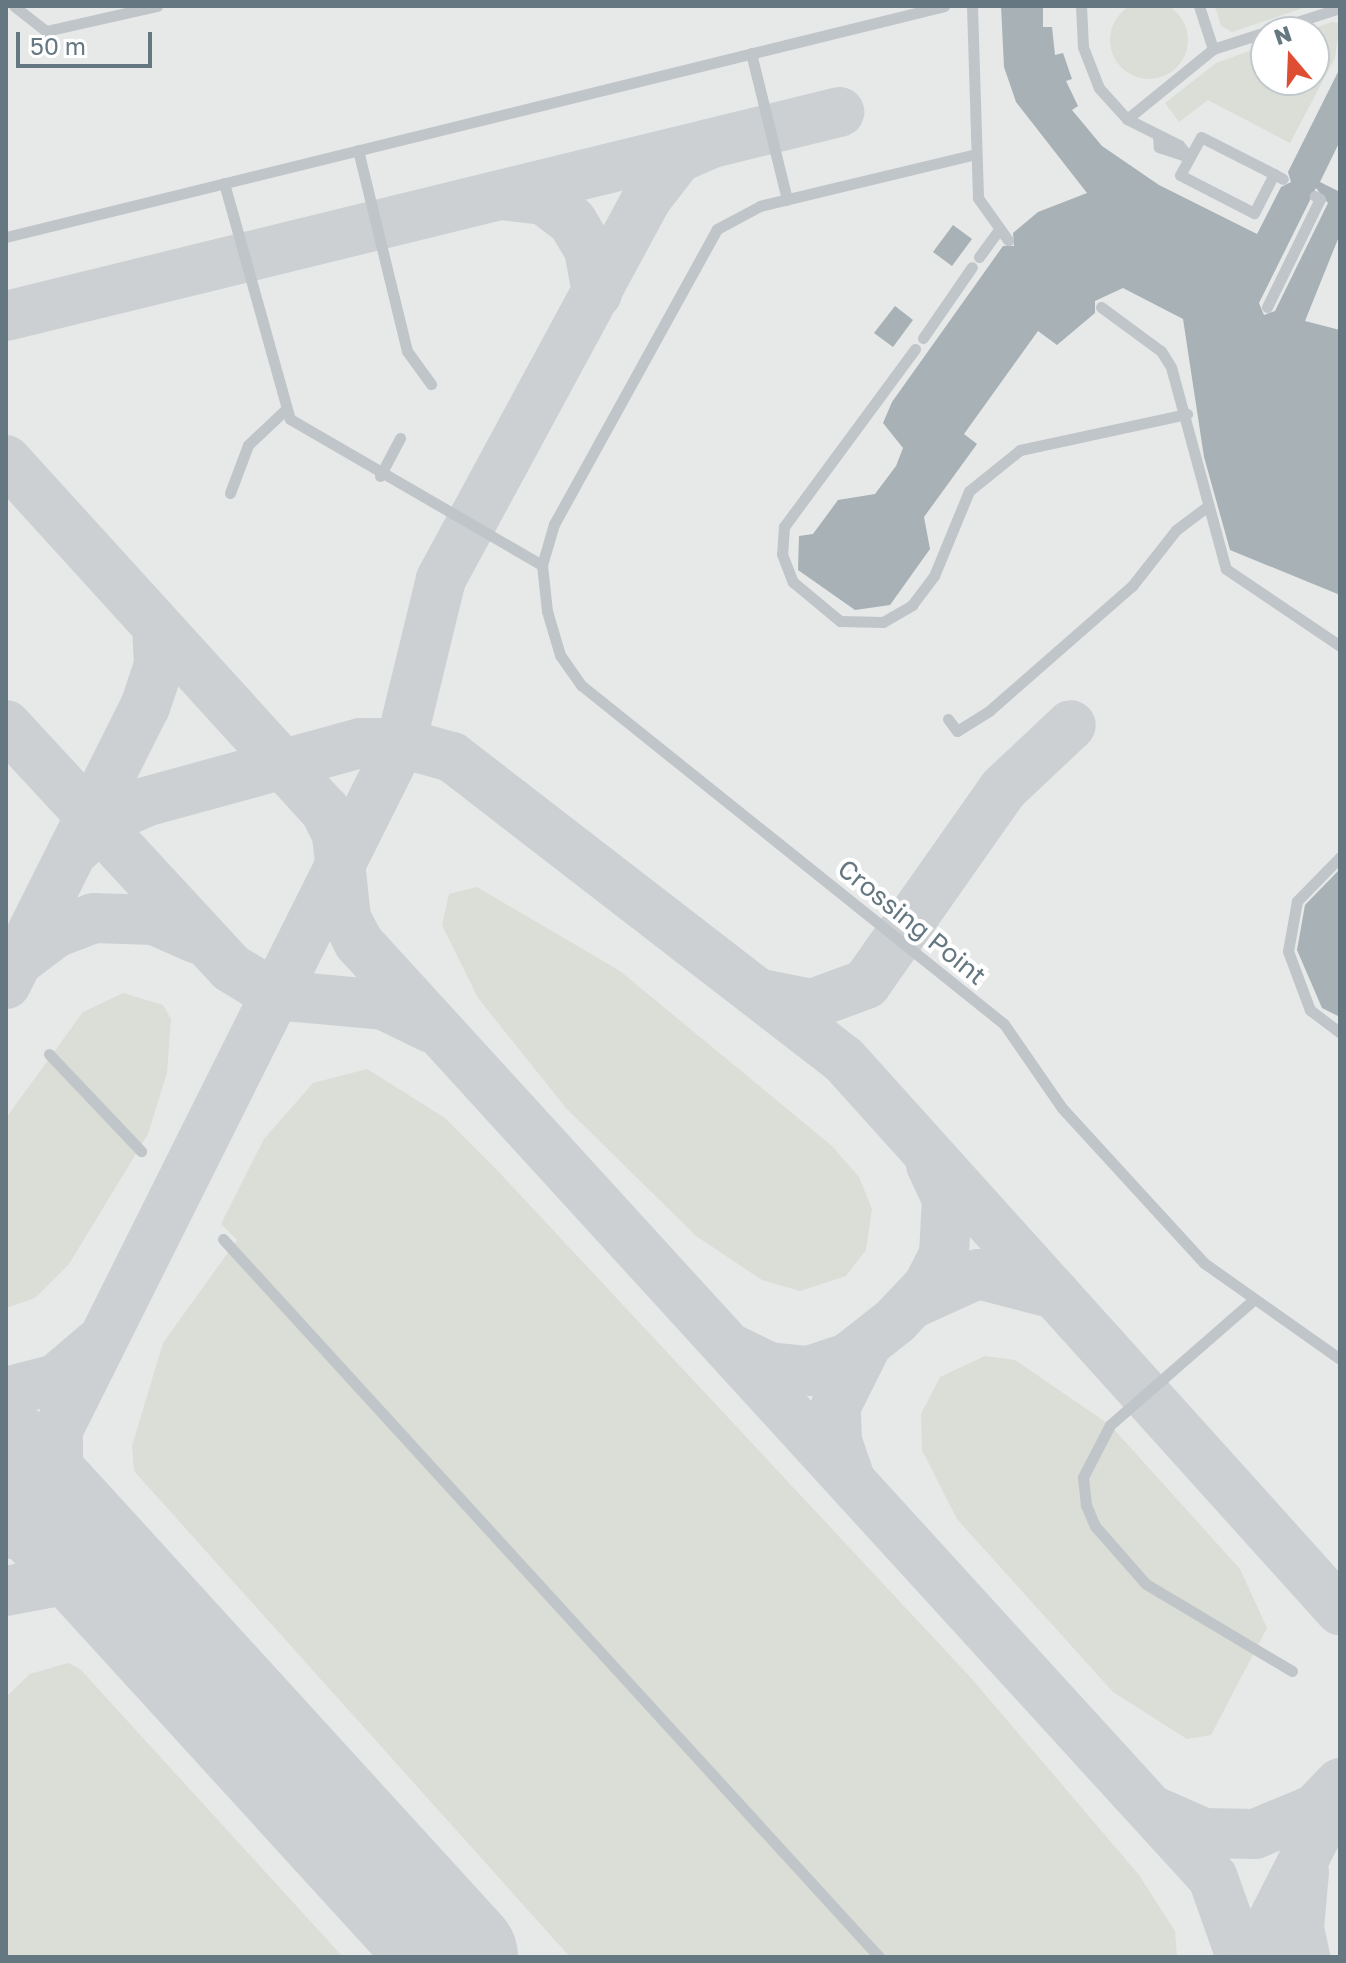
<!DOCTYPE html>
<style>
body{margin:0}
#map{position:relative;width:1346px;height:1963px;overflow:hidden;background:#f9f9f7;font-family:"Golos Text",sans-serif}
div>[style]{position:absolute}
.built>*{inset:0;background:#e7e9e8}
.green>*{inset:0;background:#daded6}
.round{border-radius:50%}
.taxiway>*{height:50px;margin:-25px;padding:0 25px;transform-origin:25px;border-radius:25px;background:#ccd0d2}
.runway>*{height:122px;margin:-61px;padding:0 61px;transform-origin:61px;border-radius:61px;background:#ccd0d2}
.building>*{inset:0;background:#a7b1b6}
.lane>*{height:11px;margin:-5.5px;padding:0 5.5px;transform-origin:5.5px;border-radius:5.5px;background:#c0c5c9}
span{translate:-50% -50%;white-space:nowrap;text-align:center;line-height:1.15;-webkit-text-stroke:8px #fff;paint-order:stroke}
.street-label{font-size:26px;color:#657781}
.frame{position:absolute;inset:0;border:8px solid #657781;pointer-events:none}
.north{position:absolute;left:1250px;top:16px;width:80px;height:80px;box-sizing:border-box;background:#fff;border:2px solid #c1c9cd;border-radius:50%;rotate:341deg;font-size:22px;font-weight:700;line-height:32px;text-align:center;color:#657781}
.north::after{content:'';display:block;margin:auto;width:28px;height:36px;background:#de4e33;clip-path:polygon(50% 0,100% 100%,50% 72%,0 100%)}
.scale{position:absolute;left:16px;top:32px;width:136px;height:36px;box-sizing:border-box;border:4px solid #657781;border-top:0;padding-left:10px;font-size:24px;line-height:28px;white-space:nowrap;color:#657781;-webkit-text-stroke:6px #fff;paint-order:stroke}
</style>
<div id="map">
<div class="built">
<div style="clip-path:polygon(evenodd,6px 6px,1340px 6px,1340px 1957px,6px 1957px,6px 6px,1266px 32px,1314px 32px,1314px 80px,1266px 80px,1266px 32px)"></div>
</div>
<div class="green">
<div class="round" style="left:1110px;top:1px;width:78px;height:78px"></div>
<div style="clip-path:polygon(1215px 6px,1309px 6px,1232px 32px,1221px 26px)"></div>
<div style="clip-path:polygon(1332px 22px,1340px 23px,1335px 58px,1290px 143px,1208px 100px,1179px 122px,1165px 103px,1216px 63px,1266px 45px,1266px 80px,1314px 80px,1314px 32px,1303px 32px)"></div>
<div style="clip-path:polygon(477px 887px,620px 971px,832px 1146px,859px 1177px,872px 1209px,866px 1250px,846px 1276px,800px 1291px,762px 1280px,696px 1236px,566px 1108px,478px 998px,442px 925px,449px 894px)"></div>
<div style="clip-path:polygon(123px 993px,163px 1005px,171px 1019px,167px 1073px,148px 1134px,69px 1264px,35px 1298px,6px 1308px,6px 1118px,83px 1012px)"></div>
<div style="clip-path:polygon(367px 1069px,445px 1118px,497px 1170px,972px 1679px,1139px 1875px,1175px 1931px,1177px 1957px,570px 1957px,134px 1471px,132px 1446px,163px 1343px,237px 1240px,221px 1224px,264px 1139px,313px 1083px)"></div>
<div style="clip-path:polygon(985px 1356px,1015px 1360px,1110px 1425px,1240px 1569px,1267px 1628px,1211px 1735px,1187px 1739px,1113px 1692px,957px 1519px,922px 1450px,921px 1414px,940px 1377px)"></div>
<div style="clip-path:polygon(68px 1663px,80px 1669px,343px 1957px,6px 1957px,6px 1697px,30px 1674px)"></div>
</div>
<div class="taxiway">
<div style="left:502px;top:195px;width:42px;rotate:6.8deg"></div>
<div style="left:544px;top:200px;width:35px;rotate:37deg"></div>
<div style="left:572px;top:221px;width:33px;rotate:59deg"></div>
<div style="left:589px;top:249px;width:45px;rotate:79.7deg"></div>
<div style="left:6px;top:316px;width:858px;rotate:-13.76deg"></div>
<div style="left:6px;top:460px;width:474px;rotate:47.7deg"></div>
<div style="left:325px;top:810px;width:28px;rotate:64deg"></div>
<div style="left:337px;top:835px;width:83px;rotate:83.8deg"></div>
<div style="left:346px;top:918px;width:28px;rotate:63deg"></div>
<div style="left:359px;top:943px;width:1266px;rotate:47.59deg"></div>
<div style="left:1213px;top:1878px;width:84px;rotate:70.5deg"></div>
<div style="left:6px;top:725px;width:331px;rotate:47.2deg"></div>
<div style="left:231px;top:968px;width:52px;rotate:31.5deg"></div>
<div style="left:275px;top:995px;width:109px;rotate:5.2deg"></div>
<div style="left:384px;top:1005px;width:52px;rotate:26.1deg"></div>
<div style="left:72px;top:852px;width:55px;rotate:-40.6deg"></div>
<div style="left:114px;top:816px;width:34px;rotate:-24deg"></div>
<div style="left:145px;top:802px;width:224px;rotate:-15.3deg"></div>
<div style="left:361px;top:743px;width:40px"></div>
<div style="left:401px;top:743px;width:53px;rotate:15.4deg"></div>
<div style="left:452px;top:757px;width:495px;rotate:37.7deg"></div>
<div style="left:844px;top:1060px;width:741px;rotate:47.96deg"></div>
<div style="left:18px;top:961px;width:46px;rotate:-37.1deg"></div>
<div style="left:55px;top:933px;width:42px;rotate:-21deg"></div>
<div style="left:94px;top:918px;width:60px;rotate:1.9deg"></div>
<div style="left:154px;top:920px;width:47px;rotate:23.8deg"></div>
<div style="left:6px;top:984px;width:310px;rotate:-63.4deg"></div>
<div style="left:145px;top:707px;width:44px;rotate:-71.6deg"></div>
<div style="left:159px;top:665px;width:38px;rotate:-93deg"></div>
<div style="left:761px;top:994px;width:52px;rotate:11.1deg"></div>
<div style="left:812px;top:1004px;width:58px;rotate:-20.3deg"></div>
<div style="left:866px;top:984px;width:238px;rotate:-54.9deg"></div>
<div style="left:1003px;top:789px;width:93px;rotate:-43.3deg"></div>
<div style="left:914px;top:1303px;width:70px;rotate:-24.4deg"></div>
<div style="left:978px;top:1274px;width:80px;rotate:14.6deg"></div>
<div style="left:734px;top:1350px;width:39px;rotate:26deg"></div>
<div style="left:769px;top:1367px;width:39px;rotate:6deg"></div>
<div style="left:808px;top:1371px;width:42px;rotate:-18deg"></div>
<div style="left:848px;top:1358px;width:60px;rotate:-38.2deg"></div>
<div style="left:895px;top:1321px;width:48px;rotate:-46.7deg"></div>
<div style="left:928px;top:1286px;width:36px;rotate:-63deg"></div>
<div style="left:944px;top:1254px;width:55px;rotate:-86.9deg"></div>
<div style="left:947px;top:1199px;width:38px;rotate:-115deg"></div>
<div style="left:6px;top:1392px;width:52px;rotate:-14.6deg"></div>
<div style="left:56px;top:1379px;width:54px;rotate:-40.5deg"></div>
<div style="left:58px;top:1435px;width:60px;rotate:90deg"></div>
<div style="left:58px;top:1495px;width:54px;rotate:65.8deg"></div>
<div style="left:850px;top:1479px;width:39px;rotate:-109deg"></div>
<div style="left:837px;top:1442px;width:36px;rotate:-92deg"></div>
<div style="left:836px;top:1406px;width:65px;rotate:-63.4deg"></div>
<div style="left:6px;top:1534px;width:884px;rotate:-63.46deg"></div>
<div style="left:401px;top:743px;width:169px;rotate:-76.3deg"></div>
<div style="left:441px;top:579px;width:433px;rotate:-61.6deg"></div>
<div style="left:647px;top:198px;width:51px;rotate:-52.2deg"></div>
<div style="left:678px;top:158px;width:34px;rotate:-24deg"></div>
<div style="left:6px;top:1591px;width:65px;rotate:-10.6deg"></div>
<div style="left:70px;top:1579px;width:70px;rotate:21deg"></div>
<div style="left:1156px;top:1812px;width:52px;rotate:23.6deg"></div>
<div style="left:1204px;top:1833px;width:51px;rotate:1.1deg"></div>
<div style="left:1255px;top:1834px;width:65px;rotate:-22.6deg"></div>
<div style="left:1315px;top:1809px;width:36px;rotate:-46deg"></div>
<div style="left:1304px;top:1872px;width:56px;rotate:95.1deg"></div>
<div style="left:1299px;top:1928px;width:30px;rotate:78deg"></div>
<div style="left:1254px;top:1957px;width:183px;rotate:-63deg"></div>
</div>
<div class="runway">
<div style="left:6px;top:1463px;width:669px;rotate:47.61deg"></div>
</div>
<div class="building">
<div style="clip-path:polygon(evenodd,1001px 6px,1043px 6px,1043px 27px,1052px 27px,1055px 55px,1063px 53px,1072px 79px,1066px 81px,1078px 106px,1072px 110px,1102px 146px,1159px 185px,1257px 234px,1281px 187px,1291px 182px,1288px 172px,1340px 68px,1340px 141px,1320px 182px,1340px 192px,1340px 234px,1305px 321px,1340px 330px,1340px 595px,1230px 550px,1204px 457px,1183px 319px,1123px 288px,1095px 301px,1095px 313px,1057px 345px,1038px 331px,964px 434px,977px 444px,924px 517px,930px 549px,890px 605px,855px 610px,798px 570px,799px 536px,813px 534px,838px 500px,875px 494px,896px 466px,903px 448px,883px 423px,892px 402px,1003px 246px,1014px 246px,1013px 233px,1038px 212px,1087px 193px,1016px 102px,1004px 67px,1001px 6px,1316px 188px,1328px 203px,1275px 311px,1264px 315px,1259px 303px,1316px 188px)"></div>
<div style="clip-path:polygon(953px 225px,972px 239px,952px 266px,933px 252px)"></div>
<div style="clip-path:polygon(895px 306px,913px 320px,893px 347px,874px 333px)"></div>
<div style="clip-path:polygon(1340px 869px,1340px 1017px,1322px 1008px,1297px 950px,1305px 905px)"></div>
</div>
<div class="lane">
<div style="left:14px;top:6px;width:41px;rotate:38deg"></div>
<div style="left:46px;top:31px;width:114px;rotate:-12.7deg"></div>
<div style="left:972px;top:6px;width:192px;rotate:88.2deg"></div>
<div style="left:978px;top:198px;width:52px;rotate:54.5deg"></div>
<div style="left:1081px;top:6px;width:41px;rotate:87.2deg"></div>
<div style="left:1083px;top:47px;width:44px;rotate:68.7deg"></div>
<div style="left:1099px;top:88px;width:42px;rotate:47.9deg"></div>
<div style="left:1127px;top:119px;width:58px;rotate:26.6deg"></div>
<div style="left:1179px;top:145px;width:16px;rotate:50deg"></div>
<div style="left:1189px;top:157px;width:32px;rotate:-162deg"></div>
<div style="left:1159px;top:147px;width:9px;rotate:-96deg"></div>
<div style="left:1213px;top:49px;width:133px;rotate:-17.9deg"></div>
<div style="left:751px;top:53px;width:151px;rotate:76.2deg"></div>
<div style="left:1127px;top:119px;width:111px;rotate:-39.1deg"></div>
<div style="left:1213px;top:49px;width:45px;rotate:-108deg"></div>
<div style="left:358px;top:150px;width:207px;rotate:76.3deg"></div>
<div style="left:407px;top:351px;width:41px;rotate:54deg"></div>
<div style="left:976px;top:154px;width:222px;rotate:166.5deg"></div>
<div style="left:760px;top:206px;width:49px;rotate:151.9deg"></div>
<div style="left:717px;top:229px;width:337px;rotate:118.9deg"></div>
<div style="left:554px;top:524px;width:43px;rotate:106.3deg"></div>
<div style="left:542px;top:565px;width:46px;rotate:83.8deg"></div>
<div style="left:547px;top:611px;width:46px;rotate:73.5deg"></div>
<div style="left:560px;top:655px;width:37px;rotate:55deg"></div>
<div style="left:581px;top:685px;width:542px;rotate:38.71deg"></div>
<div style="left:1004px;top:1024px;width:102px;rotate:55.4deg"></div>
<div style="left:1062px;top:1108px;width:210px;rotate:47.5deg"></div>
<div style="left:1204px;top:1263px;width:166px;rotate:35.2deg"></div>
<div style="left:1274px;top:174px;width:44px;rotate:117.1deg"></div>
<div style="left:1254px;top:213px;width:83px;rotate:-152.8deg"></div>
<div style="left:1180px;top:175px;width:43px;rotate:-61.1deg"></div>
<div style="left:1201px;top:137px;width:82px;rotate:26.9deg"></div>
<div style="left:1274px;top:174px;width:10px;rotate:29deg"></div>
<div style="left:224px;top:183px;width:245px;rotate:74.4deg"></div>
<div style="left:290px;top:419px;width:291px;rotate:30.1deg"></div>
<div style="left:6px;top:237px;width:966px;rotate:-13.83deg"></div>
<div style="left:979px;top:257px;width:32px;rotate:-54deg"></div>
<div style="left:1101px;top:307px;width:74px;rotate:36.3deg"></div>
<div style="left:1161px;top:351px;width:19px;rotate:58deg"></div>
<div style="left:1171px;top:367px;width:209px;rotate:74.8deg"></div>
<div style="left:1226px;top:569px;width:138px;rotate:34deg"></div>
<div style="left:1267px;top:307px;width:120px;rotate:-63.9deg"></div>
<div style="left:1320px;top:199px;width:6px;rotate:-149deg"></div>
<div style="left:923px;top:338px;width:86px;rotate:-55.4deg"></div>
<div style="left:915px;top:349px;width:221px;rotate:126.4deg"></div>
<div style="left:784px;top:527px;width:27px;rotate:94deg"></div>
<div style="left:782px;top:554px;width:30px;rotate:69deg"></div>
<div style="left:793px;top:582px;width:61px;rotate:39.7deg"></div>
<div style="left:840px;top:621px;width:43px;rotate:1.3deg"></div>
<div style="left:883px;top:622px;width:34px;rotate:-30deg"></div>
<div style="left:912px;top:605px;width:36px;rotate:-53deg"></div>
<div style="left:934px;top:576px;width:92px;rotate:-67.6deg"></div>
<div style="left:969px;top:491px;width:65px;rotate:-38.8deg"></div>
<div style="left:1020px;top:450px;width:171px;rotate:-12.2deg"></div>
<div style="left:380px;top:476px;width:43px;rotate:-62.2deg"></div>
<div style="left:230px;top:493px;width:51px;rotate:-69.4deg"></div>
<div style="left:248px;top:445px;width:51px;rotate:-43.4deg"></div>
<div style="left:948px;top:719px;width:15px;rotate:53deg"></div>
<div style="left:957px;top:731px;width:38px;rotate:-32deg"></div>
<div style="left:989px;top:711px;width:190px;rotate:-41.2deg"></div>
<div style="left:1132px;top:586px;width:71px;rotate:-51.8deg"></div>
<div style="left:1176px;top:530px;width:40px;rotate:-37deg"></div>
<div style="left:1340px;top:857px;width:62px;rotate:134.3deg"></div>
<div style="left:1297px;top:901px;width:51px;rotate:100.2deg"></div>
<div style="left:1288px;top:951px;width:63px;rotate:69.6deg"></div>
<div style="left:1310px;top:1010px;width:38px;rotate:37deg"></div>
<div style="left:49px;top:1054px;width:134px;rotate:46.5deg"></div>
<div style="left:223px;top:1239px;width:973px;rotate:47.58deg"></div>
<div style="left:1251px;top:1302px;width:187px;rotate:138.9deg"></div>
<div style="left:1110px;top:1425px;width:59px;rotate:117.4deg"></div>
<div style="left:1083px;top:1477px;width:28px;rotate:84deg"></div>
<div style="left:1086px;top:1505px;width:23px;rotate:67deg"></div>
<div style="left:1095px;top:1526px;width:77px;rotate:48.7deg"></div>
<div style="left:1146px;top:1584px;width:170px;rotate:30.8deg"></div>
</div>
<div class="street-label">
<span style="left:912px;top:922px;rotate:39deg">Crossing Point</span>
</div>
<div class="frame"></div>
<div class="north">N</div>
<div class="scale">50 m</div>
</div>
